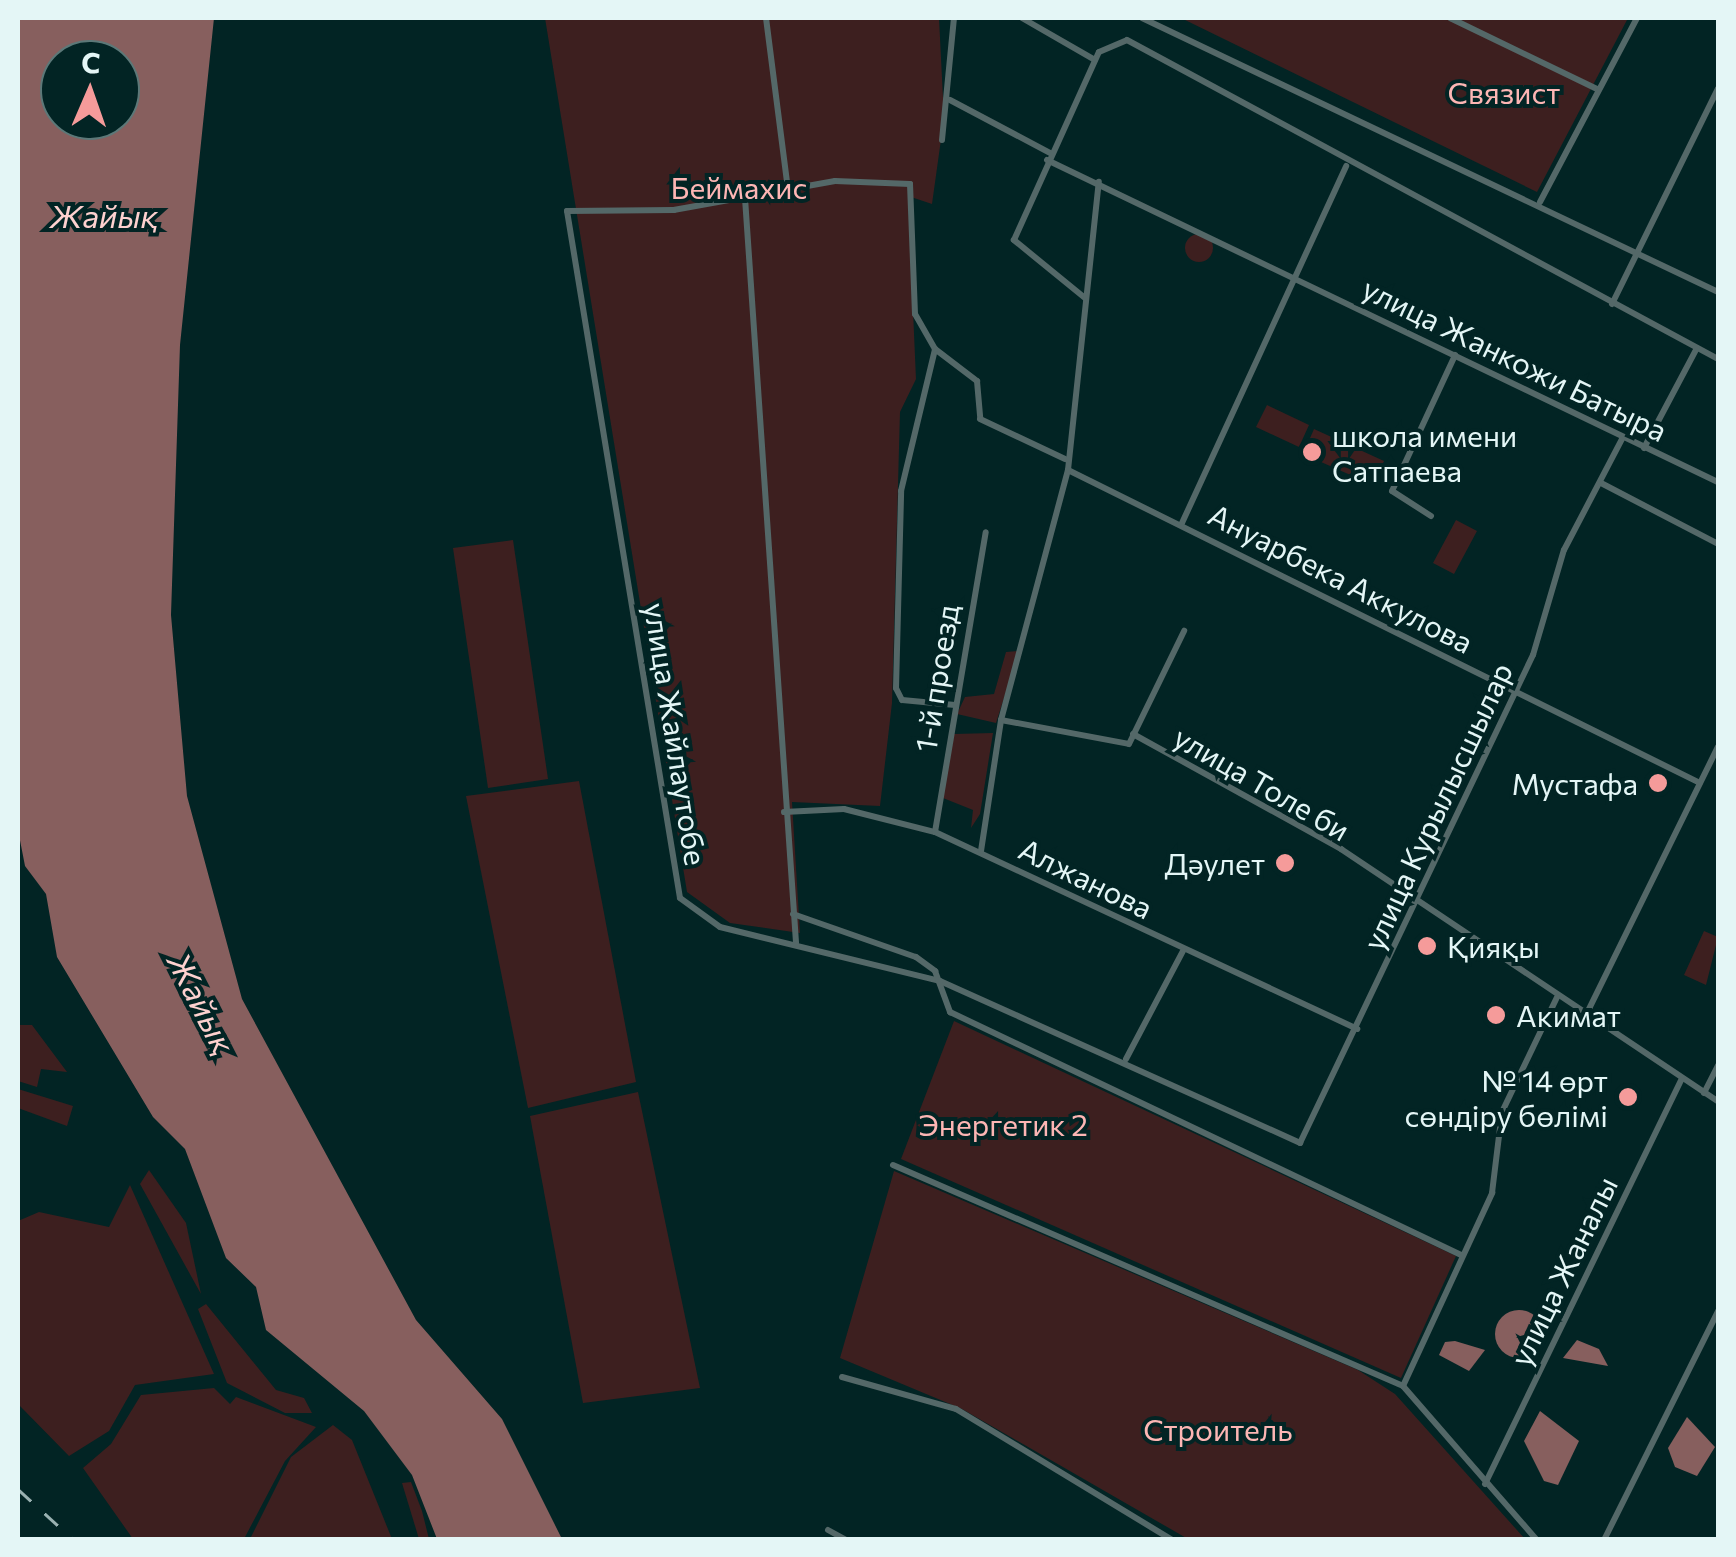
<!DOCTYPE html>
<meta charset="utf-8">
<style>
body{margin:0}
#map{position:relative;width:1736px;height:1557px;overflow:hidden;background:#022424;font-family:Commissioner,sans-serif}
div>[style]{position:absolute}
.green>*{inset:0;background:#3d1f1f}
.round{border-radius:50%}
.water>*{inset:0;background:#875f5e}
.street>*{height:6px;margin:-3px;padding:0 3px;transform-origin:3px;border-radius:3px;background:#546868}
.rail>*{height:2.5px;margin-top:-1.25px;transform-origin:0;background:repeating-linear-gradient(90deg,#9ab1b1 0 18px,transparent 0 36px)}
.dots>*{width:28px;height:28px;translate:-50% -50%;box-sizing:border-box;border:5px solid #022424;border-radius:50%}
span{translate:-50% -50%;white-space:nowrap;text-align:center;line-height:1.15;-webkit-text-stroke:8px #022424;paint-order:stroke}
.park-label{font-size:30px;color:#fdb6b4}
.street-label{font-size:30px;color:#e4f6f6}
.poi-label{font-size:30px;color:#e4f6f6}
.left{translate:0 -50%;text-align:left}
.right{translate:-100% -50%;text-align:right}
.water-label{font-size:32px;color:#fdd1cf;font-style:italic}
.frame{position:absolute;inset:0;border:20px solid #e4f6f6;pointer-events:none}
.north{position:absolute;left:40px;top:40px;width:100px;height:100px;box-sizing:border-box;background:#022424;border:2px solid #5c7878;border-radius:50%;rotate:2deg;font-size:28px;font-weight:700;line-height:40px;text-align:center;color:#e4f6f6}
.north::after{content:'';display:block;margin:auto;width:35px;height:45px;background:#f59b9a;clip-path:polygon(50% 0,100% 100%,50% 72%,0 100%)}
</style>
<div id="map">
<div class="green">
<div style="clip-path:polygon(545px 18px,939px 18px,944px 118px,932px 204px,908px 196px,916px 379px,900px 412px,892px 703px,880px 806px,792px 802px,800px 933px,730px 923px,687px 892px)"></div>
<div style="clip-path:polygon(1181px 18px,1628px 18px,1537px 192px)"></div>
<div class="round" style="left:1185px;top:234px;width:28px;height:28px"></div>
<div style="clip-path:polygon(1267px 405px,1309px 425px,1299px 447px,1256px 427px)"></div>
<div style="clip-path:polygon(1314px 429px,1384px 461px,1373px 485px,1303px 454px)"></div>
<div style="clip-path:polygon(1456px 520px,1477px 531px,1454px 574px,1433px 563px)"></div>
<div style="clip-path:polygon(513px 540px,548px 779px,488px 788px,453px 548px)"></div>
<div style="clip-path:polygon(1019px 651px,996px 723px,957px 714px,965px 697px,994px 694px,1006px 652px)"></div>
<div style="clip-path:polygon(993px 733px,980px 814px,971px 828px,973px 810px,943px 798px,954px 734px)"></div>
<div style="clip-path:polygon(579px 781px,636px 1082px,528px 1108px,466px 796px)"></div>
<div style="clip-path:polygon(1704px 931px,1718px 937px,1706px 985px,1684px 975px)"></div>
<div style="clip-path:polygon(954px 1021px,1456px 1256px,1401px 1378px,901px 1159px)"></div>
<div style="clip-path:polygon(19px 1025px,32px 1025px,67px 1072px,41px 1069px,37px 1087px,18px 1081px)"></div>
<div style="clip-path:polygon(18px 1089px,73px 1106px,67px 1126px,18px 1108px)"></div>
<div style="clip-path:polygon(638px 1092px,700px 1388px,583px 1403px,530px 1116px)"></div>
<div style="clip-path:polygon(149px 1170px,186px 1223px,201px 1294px,140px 1184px)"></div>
<div style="clip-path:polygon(894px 1171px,1358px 1370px,1395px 1394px,1525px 1539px,1188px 1539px,962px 1409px,840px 1358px)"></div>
<div style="clip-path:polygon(130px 1185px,214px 1374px,135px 1385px,109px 1431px,69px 1456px,18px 1404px,18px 1221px,39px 1212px,109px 1227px)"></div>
<div style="clip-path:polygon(206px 1304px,276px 1390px,304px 1398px,312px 1413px,285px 1413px,227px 1383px,198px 1309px)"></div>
<div style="clip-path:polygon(214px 1388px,230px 1404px,236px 1397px,316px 1427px,285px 1461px,244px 1539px,133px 1539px,83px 1468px,111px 1444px,141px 1395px)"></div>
<div style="clip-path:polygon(333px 1425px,352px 1440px,392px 1539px,250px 1539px,291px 1457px)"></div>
<div style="clip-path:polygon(411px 1482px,422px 1511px,429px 1539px,419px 1539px,402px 1483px)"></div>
</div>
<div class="water">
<div style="clip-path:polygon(evenodd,20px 18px,214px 18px,180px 345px,171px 615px,187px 796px,242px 999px,416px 1320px,502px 1419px,562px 1539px,437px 1539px,412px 1475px,364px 1411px,266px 1330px,256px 1287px,226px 1258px,185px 1149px,153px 1117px,57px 957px,46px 894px,25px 866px,18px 830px,20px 18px,60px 60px,120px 60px,120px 120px,60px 120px,60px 60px)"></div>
<div class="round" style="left:1495px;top:1310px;width:48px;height:48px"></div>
<div style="clip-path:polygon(1577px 1340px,1599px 1349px,1608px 1366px,1563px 1358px)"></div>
<div style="clip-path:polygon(1445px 1342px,1455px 1341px,1485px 1350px,1469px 1371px,1439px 1355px)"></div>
<div style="clip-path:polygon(1540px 1411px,1579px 1441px,1558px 1485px,1544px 1481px,1524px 1441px)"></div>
<div style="clip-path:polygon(1687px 1417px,1715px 1447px,1697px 1476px,1675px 1467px,1668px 1448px)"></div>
</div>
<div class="street">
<div style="left:766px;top:18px;width:172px;rotate:82.7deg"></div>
<div style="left:1022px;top:18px;width:84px;rotate:29.9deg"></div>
<div style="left:1142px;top:18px;width:638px;rotate:25.44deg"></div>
<div style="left:1450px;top:18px;width:165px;rotate:25.8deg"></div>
<div style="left:950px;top:100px;width:113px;rotate:27.9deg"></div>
<div style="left:942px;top:140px;width:123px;rotate:-84.4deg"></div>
<div style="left:1047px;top:160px;width:744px;rotate:25.64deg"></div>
<div style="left:745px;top:198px;width:746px;rotate:86.08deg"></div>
<div style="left:1540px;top:202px;width:208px;rotate:-62.2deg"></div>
<div style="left:1085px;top:298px;width:92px;rotate:-140.8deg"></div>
<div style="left:1014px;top:240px;width:206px;rotate:-65.7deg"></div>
<div style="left:1099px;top:52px;width:30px;rotate:-23deg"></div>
<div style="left:1127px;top:40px;width:672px;rotate:28.36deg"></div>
<div style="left:1612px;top:304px;width:240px;rotate:-63.8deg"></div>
<div style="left:935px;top:349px;width:53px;rotate:37.3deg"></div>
<div style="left:977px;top:381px;width:38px;rotate:85deg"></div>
<div style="left:980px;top:419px;width:94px;rotate:25.2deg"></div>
<div style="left:1644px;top:448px;width:113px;rotate:-62.1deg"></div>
<div style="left:1068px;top:470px;width:705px;rotate:26.35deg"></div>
<div style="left:1601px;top:483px;width:132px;rotate:27.5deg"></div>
<div style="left:1431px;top:516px;width:46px;rotate:-147.3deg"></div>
<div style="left:1392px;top:491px;width:150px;rotate:-65.1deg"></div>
<div style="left:1182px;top:523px;width:393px;rotate:-65.3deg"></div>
<div style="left:955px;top:705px;width:53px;rotate:-174.6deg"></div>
<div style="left:902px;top:700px;width:13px;rotate:-117deg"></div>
<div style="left:896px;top:688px;width:197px;rotate:-88.5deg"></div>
<div style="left:901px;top:491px;width:146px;rotate:-76.5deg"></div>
<div style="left:935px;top:349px;width:40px;rotate:-119.7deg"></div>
<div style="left:915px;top:314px;width:130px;rotate:-92.2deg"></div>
<div style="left:910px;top:184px;width:75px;rotate:-177.7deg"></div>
<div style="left:835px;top:181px;width:164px;rotate:169.8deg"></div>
<div style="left:674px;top:210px;width:107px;rotate:179.5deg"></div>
<div style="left:567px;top:211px;width:696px;rotate:80.66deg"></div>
<div style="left:680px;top:898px;width:49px;rotate:35.9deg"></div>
<div style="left:720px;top:927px;width:227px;rotate:13.8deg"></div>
<div style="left:940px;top:981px;width:395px;rotate:24.2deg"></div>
<div style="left:1300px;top:1143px;width:541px;rotate:-64.48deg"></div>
<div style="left:1533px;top:655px;width:109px;rotate:-73.6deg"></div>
<div style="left:1564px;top:550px;width:127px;rotate:-62.4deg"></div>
<div style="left:1001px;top:720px;width:130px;rotate:10.6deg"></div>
<div style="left:1129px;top:744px;width:126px;rotate:-64deg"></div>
<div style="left:1133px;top:734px;width:238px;rotate:28.9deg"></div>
<div style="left:1341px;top:849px;width:453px;rotate:33.8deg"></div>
<div style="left:784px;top:812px;width:60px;rotate:-2.9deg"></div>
<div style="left:844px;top:809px;width:94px;rotate:14.2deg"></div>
<div style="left:935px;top:832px;width:466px;rotate:25deg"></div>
<div style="left:935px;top:832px;width:304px;rotate:-80.4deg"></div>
<div style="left:981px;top:851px;width:133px;rotate:-81.3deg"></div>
<div style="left:1001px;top:720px;width:259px;rotate:-75deg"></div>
<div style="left:1068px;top:470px;width:290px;rotate:-83.9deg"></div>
<div style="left:793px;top:914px;width:130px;rotate:19.3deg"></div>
<div style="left:916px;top:957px;width:24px;rotate:36deg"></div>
<div style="left:935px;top:971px;width:44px;rotate:69.9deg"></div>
<div style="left:950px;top:1012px;width:566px;rotate:25.43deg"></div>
<div style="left:1585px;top:1017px;width:301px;rotate:-63.8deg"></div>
<div style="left:1126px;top:1059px;width:122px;rotate:-62.2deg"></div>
<div style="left:1704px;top:1093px;width:31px;rotate:-63deg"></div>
<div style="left:893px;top:1165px;width:556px;rotate:23.43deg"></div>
<div style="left:1403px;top:1386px;width:204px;rotate:49deg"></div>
<div style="left:842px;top:1377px;width:118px;rotate:15.7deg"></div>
<div style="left:956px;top:1409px;width:253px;rotate:31.2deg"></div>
<div style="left:1403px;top:1386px;width:213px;rotate:-65.2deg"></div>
<div style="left:1492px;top:1193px;width:82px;rotate:-83deg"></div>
<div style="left:1502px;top:1112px;width:127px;rotate:-64.4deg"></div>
<div style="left:1485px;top:1484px;width:451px;rotate:-64.1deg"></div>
<div style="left:828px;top:1530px;width:21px;rotate:29deg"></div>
<div style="left:1604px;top:1540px;width:256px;rotate:-63.5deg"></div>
</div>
<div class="rail">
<div style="left:18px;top:1489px;width:76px;rotate:42.3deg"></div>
</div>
<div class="dots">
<div style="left:1312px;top:452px;background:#f59b9a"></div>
<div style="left:1658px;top:783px;background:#f59b9a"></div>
<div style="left:1285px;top:863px;background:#f59b9a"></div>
<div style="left:1427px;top:946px;background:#f59b9a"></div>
<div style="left:1496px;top:1015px;background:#f59b9a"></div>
<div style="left:1628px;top:1097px;background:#f59b9a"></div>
</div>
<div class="park-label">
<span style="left:1504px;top:92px">Связист</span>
<span style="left:739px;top:187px">Беймахис</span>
<span style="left:1003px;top:1124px">Энергетик 2</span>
<span style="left:1218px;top:1429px">Строитель</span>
</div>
<div class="street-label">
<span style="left:1515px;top:359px;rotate:26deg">улица Жанкожи Батыра</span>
<span style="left:1341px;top:578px;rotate:27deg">Ануарбека Аккулова</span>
<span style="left:936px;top:678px;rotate:-81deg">1-й проезд</span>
<span style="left:676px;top:734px;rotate:81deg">улица Жайлаутобе</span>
<span style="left:1262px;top:783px;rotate:30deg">улица Толе би</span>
<span style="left:1437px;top:806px;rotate:-65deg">улица Курылысшылар</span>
<span style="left:1086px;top:878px;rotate:26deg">Алжанова</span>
<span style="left:1563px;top:1271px;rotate:-64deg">улица Жаналы</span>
</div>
<div class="poi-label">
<span class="left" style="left:1332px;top:452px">школа имени<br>Сатпаева</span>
<span class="right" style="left:1638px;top:783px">Мустафа</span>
<span class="right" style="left:1265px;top:863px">Дәулет</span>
<span class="left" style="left:1447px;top:946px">Қияқы</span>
<span class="left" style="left:1516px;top:1015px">Акимат</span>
<span class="right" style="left:1608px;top:1097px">№ 14 өрт<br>сөндіру бөлімі</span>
</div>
<div class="water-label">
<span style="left:104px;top:215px">Жайық</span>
<span style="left:202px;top:1003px;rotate:63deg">Жайық</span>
</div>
<div class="frame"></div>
<div class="north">С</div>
</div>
